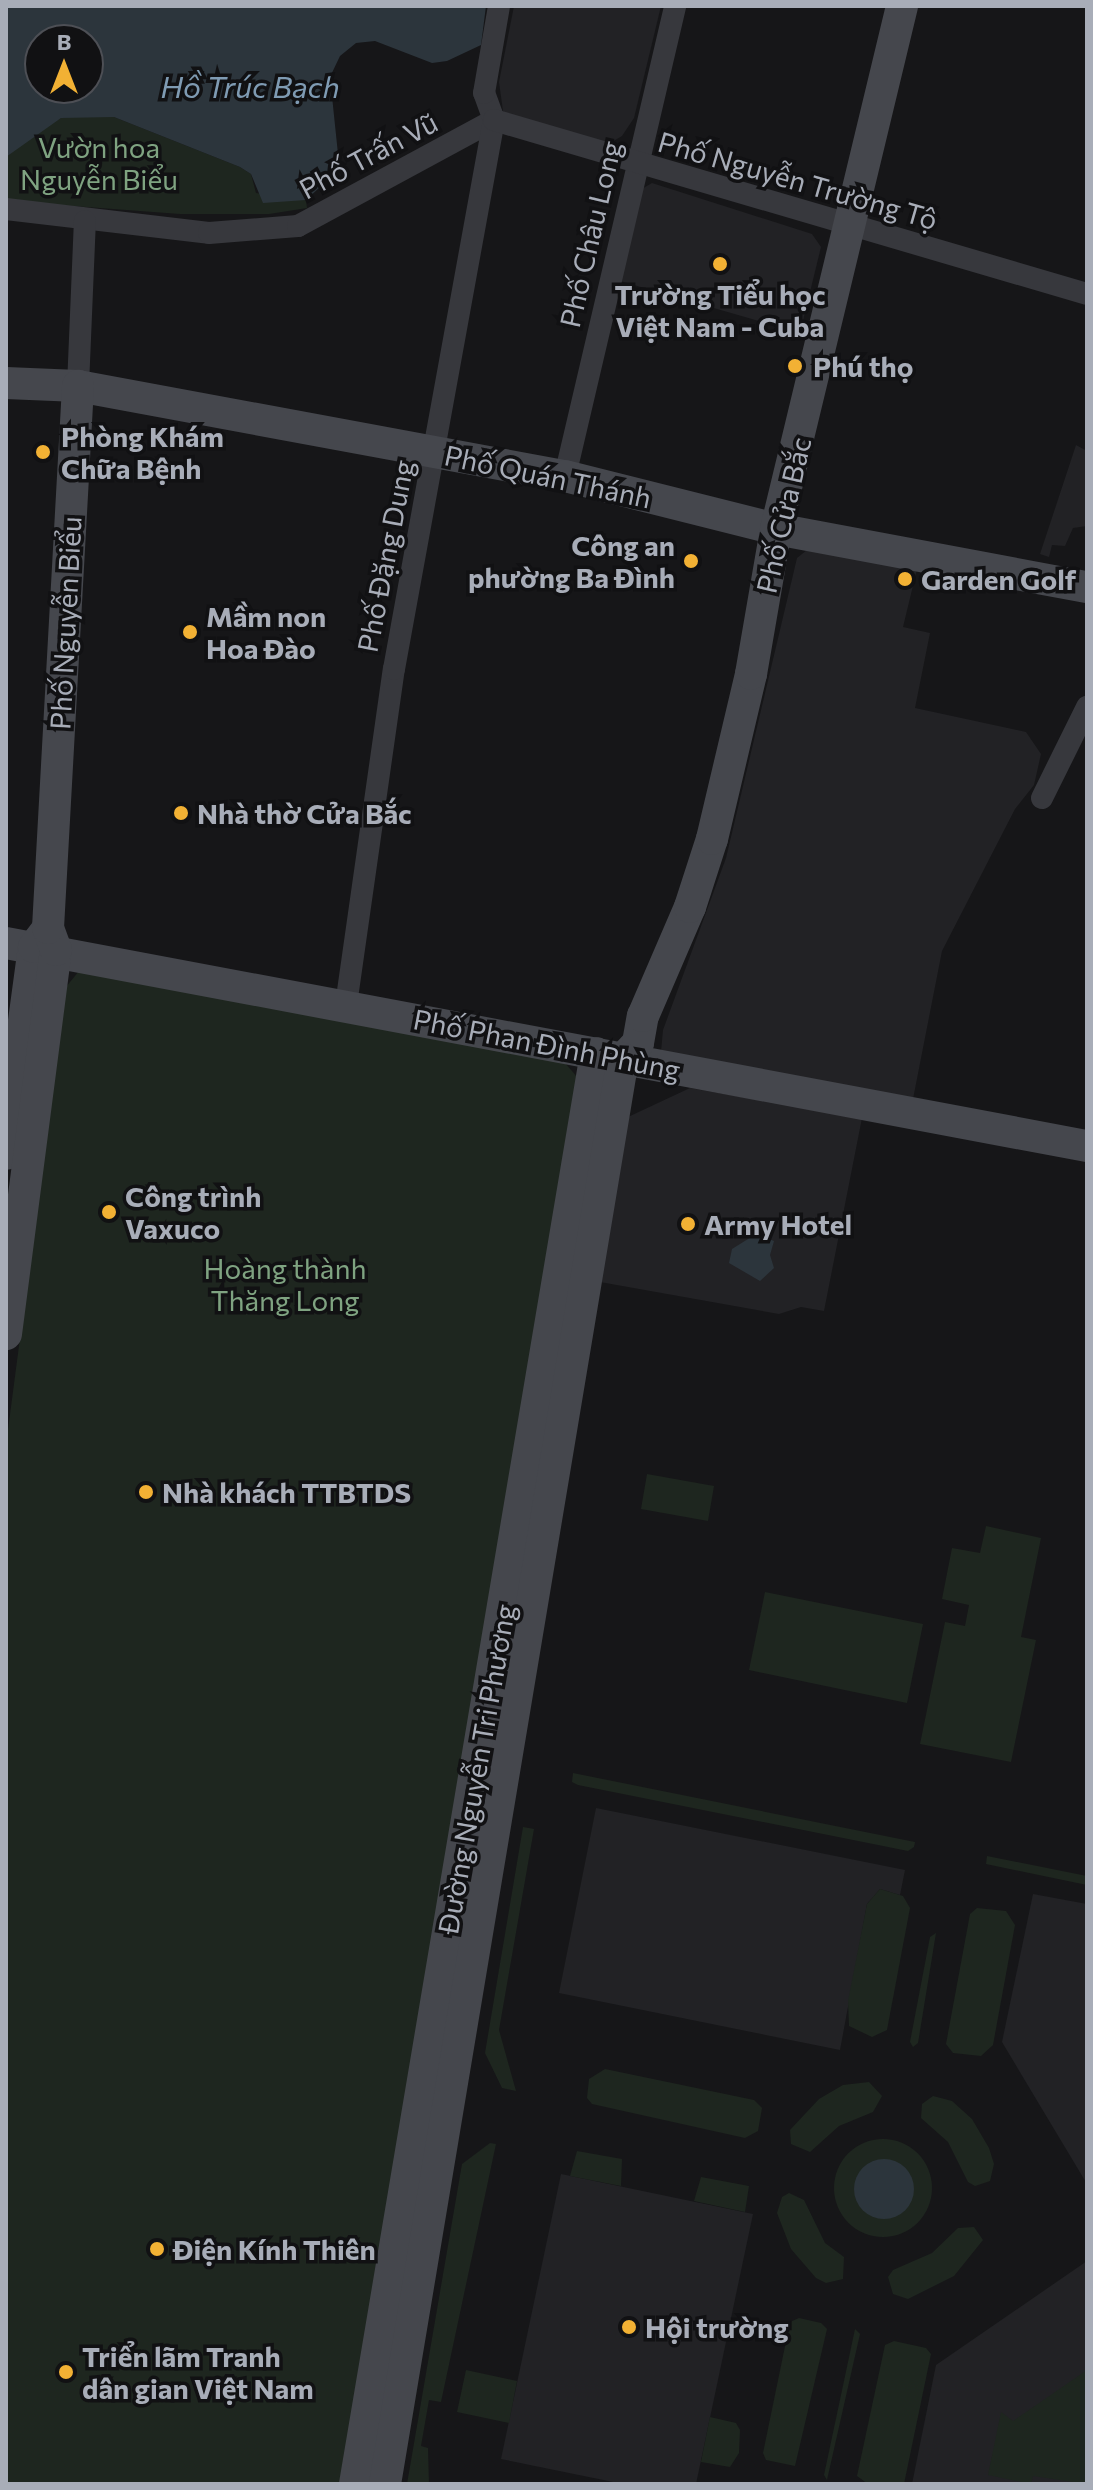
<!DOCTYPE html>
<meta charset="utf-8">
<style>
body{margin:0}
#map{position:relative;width:1093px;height:2490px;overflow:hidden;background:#161618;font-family:Commissioner,sans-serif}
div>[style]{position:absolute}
.built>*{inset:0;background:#222225}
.green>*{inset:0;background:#1e261f}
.round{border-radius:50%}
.water>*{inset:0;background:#2c353c}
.street>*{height:22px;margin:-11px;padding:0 11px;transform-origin:11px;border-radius:11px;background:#37383d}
.secondary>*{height:32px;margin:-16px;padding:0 16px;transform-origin:16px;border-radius:16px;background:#45474d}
.dots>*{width:22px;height:22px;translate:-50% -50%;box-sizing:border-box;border:4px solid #111113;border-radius:50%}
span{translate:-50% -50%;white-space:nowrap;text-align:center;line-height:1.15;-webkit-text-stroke:7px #111113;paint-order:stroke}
.park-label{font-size:28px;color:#7fa381}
.street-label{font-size:28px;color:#a8adb8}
.poi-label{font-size:28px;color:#a8adb8;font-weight:700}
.left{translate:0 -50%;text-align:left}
.right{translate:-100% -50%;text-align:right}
.water-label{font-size:30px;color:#7f9bb3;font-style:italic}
.frame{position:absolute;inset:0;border:8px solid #a8adb8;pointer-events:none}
.north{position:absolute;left:24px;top:24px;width:80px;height:80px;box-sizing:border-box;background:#111113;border:2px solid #4d4f55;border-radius:50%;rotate:0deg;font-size:22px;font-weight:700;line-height:32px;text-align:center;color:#a8adb8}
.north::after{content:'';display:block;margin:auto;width:28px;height:36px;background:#f2b134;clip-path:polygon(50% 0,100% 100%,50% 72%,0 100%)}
</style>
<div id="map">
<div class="built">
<div style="clip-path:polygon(514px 6px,661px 6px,634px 118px,622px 136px,610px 143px,514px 120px,503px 111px,499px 82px)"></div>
<div style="clip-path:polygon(652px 183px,812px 234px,821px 247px,800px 333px,620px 281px,640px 190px)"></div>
<div style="clip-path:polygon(1076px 445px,1087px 451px,1087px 526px,1073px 528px,1065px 546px,1052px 545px,1049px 557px,1040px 554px)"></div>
<div style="clip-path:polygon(812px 546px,918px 565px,903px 627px,930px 633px,915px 708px,1026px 732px,1041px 754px,1034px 785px,1015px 809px,942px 951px,913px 1099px,661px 1052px,663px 1030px,726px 858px,797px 558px)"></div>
<div style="clip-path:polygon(690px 1088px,862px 1118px,824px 1311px,801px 1307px,779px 1314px,600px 1282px,628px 1117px)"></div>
<div style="clip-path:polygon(596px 1808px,905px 1870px,900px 1895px,880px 1889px,867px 1904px,840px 2050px,559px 1993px)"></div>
<div style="clip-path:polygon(1033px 1894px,1087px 1904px,1087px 2184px,1002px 2042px)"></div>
<div style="clip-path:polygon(561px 2174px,753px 2214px,696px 2484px,623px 2484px,501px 2459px)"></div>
<div style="clip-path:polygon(1087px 2261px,1087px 2484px,912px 2484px,936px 2365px)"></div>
</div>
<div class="green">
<div style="clip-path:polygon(89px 114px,114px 117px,240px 167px,251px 174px,256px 193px,306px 200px,307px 208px,269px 214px,180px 214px,6px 201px,6px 157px,41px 128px,61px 118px)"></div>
<div style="clip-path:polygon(79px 971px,565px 1063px,578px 1078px,342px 2484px,6px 2484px,6px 1445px,66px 987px)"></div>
<div style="clip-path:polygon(647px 1474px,714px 1486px,708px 1521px,641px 1509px)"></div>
<div style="clip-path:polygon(986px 1526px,1041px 1538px,1021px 1637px,1036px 1640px,1011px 1762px,920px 1744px,945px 1622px,965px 1626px,969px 1605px,942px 1599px,952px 1548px,980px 1553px)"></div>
<div style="clip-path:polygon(765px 1592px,923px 1624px,907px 1703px,749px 1670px)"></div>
<div style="clip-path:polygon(573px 1773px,915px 1842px,914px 1847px,908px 1851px,578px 1785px,572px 1782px)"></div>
<div style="clip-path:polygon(523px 1827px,534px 1829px,499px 2030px,516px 2091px,502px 2088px,485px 2053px)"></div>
<div style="clip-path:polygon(987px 1856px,1087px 1876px,1087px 1885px,986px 1864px)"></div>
<div style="clip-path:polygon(880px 1889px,903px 1896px,910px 1908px,887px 2030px,872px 2037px,849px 2026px,848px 2001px,867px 1904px)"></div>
<div style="clip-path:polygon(977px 1908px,1006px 1911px,1015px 1925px,993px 2045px,981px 2056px,953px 2053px,946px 2044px,970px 1914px)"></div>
<div style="clip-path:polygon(936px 1933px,918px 2043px,913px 2047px,910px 2042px,930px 1937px)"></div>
<div style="clip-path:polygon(605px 2069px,754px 2100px,762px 2108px,758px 2131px,745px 2138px,592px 2104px,587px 2098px,589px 2079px)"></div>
<div style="clip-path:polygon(869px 2082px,882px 2096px,873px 2112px,839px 2126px,810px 2152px,791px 2144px,790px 2130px,819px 2099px,843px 2085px)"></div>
<div style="clip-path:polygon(933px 2096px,952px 2101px,972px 2119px,989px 2148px,994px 2164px,990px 2181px,975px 2186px,968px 2182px,948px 2142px,921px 2118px,922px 2104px)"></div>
<div class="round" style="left:834px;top:2139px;width:98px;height:98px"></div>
<div style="clip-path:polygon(490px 2143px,496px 2144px,441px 2402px,429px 2400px,421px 2446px,428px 2448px,429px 2484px,407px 2484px,462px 2164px)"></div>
<div style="clip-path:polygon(577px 2151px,622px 2159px,621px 2186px,570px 2176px)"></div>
<div style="clip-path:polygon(701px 2177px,749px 2186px,745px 2212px,694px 2201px)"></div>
<div style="clip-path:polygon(789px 2193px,804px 2200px,825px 2243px,844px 2257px,843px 2279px,826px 2283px,816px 2278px,791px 2249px,777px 2213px,782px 2197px)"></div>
<div style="clip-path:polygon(974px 2227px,983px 2240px,954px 2276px,908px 2299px,893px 2294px,888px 2277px,893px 2270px,932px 2253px,958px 2228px)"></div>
<div style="clip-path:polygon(799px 2318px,821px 2323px,827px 2329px,795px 2466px,766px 2460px,763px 2453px,790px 2322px)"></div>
<div style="clip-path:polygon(855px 2329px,860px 2334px,827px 2480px,824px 2475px)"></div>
<div style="clip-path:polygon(894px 2341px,926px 2348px,931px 2354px,904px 2484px,868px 2484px,857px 2476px,885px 2345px)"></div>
<div style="clip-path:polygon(466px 2370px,517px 2381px,509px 2423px,457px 2412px)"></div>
<div style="clip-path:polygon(1087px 2370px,1087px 2484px,1033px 2476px,1031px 2484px,988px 2475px,1001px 2412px,1013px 2421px)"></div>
<div style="clip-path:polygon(710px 2417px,736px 2423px,740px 2430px,739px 2453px,730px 2467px,701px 2462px)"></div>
</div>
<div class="water">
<div style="clip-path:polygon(evenodd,6px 6px,486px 6px,481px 45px,447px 61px,432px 63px,375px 41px,356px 43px,340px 56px,330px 77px,338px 154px,332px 176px,306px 200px,263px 203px,251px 174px,240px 167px,114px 117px,61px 118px,6px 157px,6px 6px,40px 40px,88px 40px,88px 88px,40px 88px,40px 40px)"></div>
<div style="clip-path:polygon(756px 1234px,774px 1241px,770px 1255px,774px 1268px,760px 1281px,729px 1263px,732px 1249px)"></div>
<div class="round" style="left:854px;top:2159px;width:60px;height:60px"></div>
</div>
<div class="street">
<div style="left:6px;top:209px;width:204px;rotate:6.7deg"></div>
<div style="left:209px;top:233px;width:89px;rotate:-4.5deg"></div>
<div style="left:298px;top:226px;width:223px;rotate:-28.4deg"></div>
<div style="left:494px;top:120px;width:29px;rotate:-110deg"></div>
<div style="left:484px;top:93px;width:88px;rotate:-80.2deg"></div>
<div style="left:78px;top:386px;width:165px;rotate:-87.6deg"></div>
<div style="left:565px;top:476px;width:483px;rotate:-76.8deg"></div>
<div style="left:1042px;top:798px;width:102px;rotate:-63.7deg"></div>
<div style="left:346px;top:1005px;width:339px;rotate:-81.9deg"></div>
<div style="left:394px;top:669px;width:558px;rotate:-79.68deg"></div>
<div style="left:494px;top:120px;width:618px;rotate:16.35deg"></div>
</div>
<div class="secondary">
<div style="left:6px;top:383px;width:72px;rotate:2.4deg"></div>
<div style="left:78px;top:386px;width:495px;rotate:10.5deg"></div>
<div style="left:565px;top:476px;width:218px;rotate:14.1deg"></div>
<div style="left:776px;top:529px;width:316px;rotate:10.6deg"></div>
<div style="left:6px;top:943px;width:1100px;rotate:10.64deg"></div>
<div style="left:623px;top:1059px;width:22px;rotate:-47deg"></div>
<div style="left:638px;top:1043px;width:27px;rotate:-80deg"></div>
<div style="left:643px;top:1016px;width:119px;rotate:-66.7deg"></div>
<div style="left:690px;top:907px;width:71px;rotate:-72.1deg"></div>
<div style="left:712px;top:839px;width:170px;rotate:-76.7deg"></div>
<div style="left:751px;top:674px;width:147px;rotate:-80.2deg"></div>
<div style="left:776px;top:529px;width:538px;rotate:-76.45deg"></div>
<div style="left:6px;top:1154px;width:209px;rotate:-82.3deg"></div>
<div style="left:34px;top:947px;width:20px;rotate:-53deg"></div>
<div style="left:6px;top:1334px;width:387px;rotate:-82.6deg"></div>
<div style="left:56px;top:950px;width:23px;rotate:-110deg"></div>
<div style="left:48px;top:928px;width:543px;rotate:-86.83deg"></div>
<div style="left:355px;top:2484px;width:1451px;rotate:-80.44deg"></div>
<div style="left:385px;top:2484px;width:1445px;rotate:-80.52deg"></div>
</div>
<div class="dots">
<div style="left:720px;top:264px;background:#f2b134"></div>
<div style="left:795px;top:366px;background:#f2b134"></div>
<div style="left:43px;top:452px;background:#f2b134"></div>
<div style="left:691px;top:561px;background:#f2b134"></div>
<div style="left:905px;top:579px;background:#f2b134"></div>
<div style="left:190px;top:632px;background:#f2b134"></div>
<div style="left:181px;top:813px;background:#f2b134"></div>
<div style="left:109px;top:1212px;background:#f2b134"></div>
<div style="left:688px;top:1224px;background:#f2b134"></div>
<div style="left:146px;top:1492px;background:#f2b134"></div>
<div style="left:157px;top:2249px;background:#f2b134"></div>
<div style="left:629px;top:2327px;background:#f2b134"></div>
<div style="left:66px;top:2372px;background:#f2b134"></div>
</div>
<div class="park-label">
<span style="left:99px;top:163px">Vườn hoa<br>Nguyễn Biểu</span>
<span style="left:285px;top:1284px">Hoàng thành<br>Thăng Long</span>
</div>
<div class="street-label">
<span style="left:368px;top:155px;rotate:-28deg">Phố Trấn Vũ</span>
<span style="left:798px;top:180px;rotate:16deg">Phố Nguyễn Trường Tộ</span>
<span style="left:590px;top:234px;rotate:-77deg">Phố Châu Long</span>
<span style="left:548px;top:476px;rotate:12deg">Phố Quán Thánh</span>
<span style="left:783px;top:515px;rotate:-77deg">Phố Cửa Bắc</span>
<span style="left:385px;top:556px;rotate:-79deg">Phố Đặng Dung</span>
<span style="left:65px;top:623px;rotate:-87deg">Phố Nguyễn Biểu</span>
<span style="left:547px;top:1044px;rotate:11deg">Phố Phan Đình Phùng</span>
<span style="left:476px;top:1769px;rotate:-80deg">Đường Nguyễn Tri Phương</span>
</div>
<div class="poi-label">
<span style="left:720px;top:310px">Trường Tiểu học<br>Việt Nam - Cuba</span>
<span class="left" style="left:813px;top:366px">Phú thọ</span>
<span class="left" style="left:61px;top:452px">Phòng Khám<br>Chữa Bệnh</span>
<span class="right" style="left:675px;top:561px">Công an<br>phường Ba Đình</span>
<span class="left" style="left:921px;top:579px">Garden Golf</span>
<span class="left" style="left:206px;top:632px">Mầm non<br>Hoa Đào</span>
<span class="left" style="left:197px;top:813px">Nhà thờ Cửa Bắc</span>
<span class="left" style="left:125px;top:1212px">Công trình<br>Vaxuco</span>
<span class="left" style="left:704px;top:1224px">Army Hotel</span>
<span class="left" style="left:162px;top:1492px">Nhà khách TTBTDS</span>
<span class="left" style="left:173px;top:2249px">Điện Kính Thiên</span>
<span class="left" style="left:645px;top:2327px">Hội trường</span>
<span class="left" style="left:82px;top:2372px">Triển lãm Tranh<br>dân gian Việt Nam</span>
</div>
<div class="water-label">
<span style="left:250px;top:86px">Hồ Trúc Bạch</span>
</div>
<div class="frame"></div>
<div class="north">B</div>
</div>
